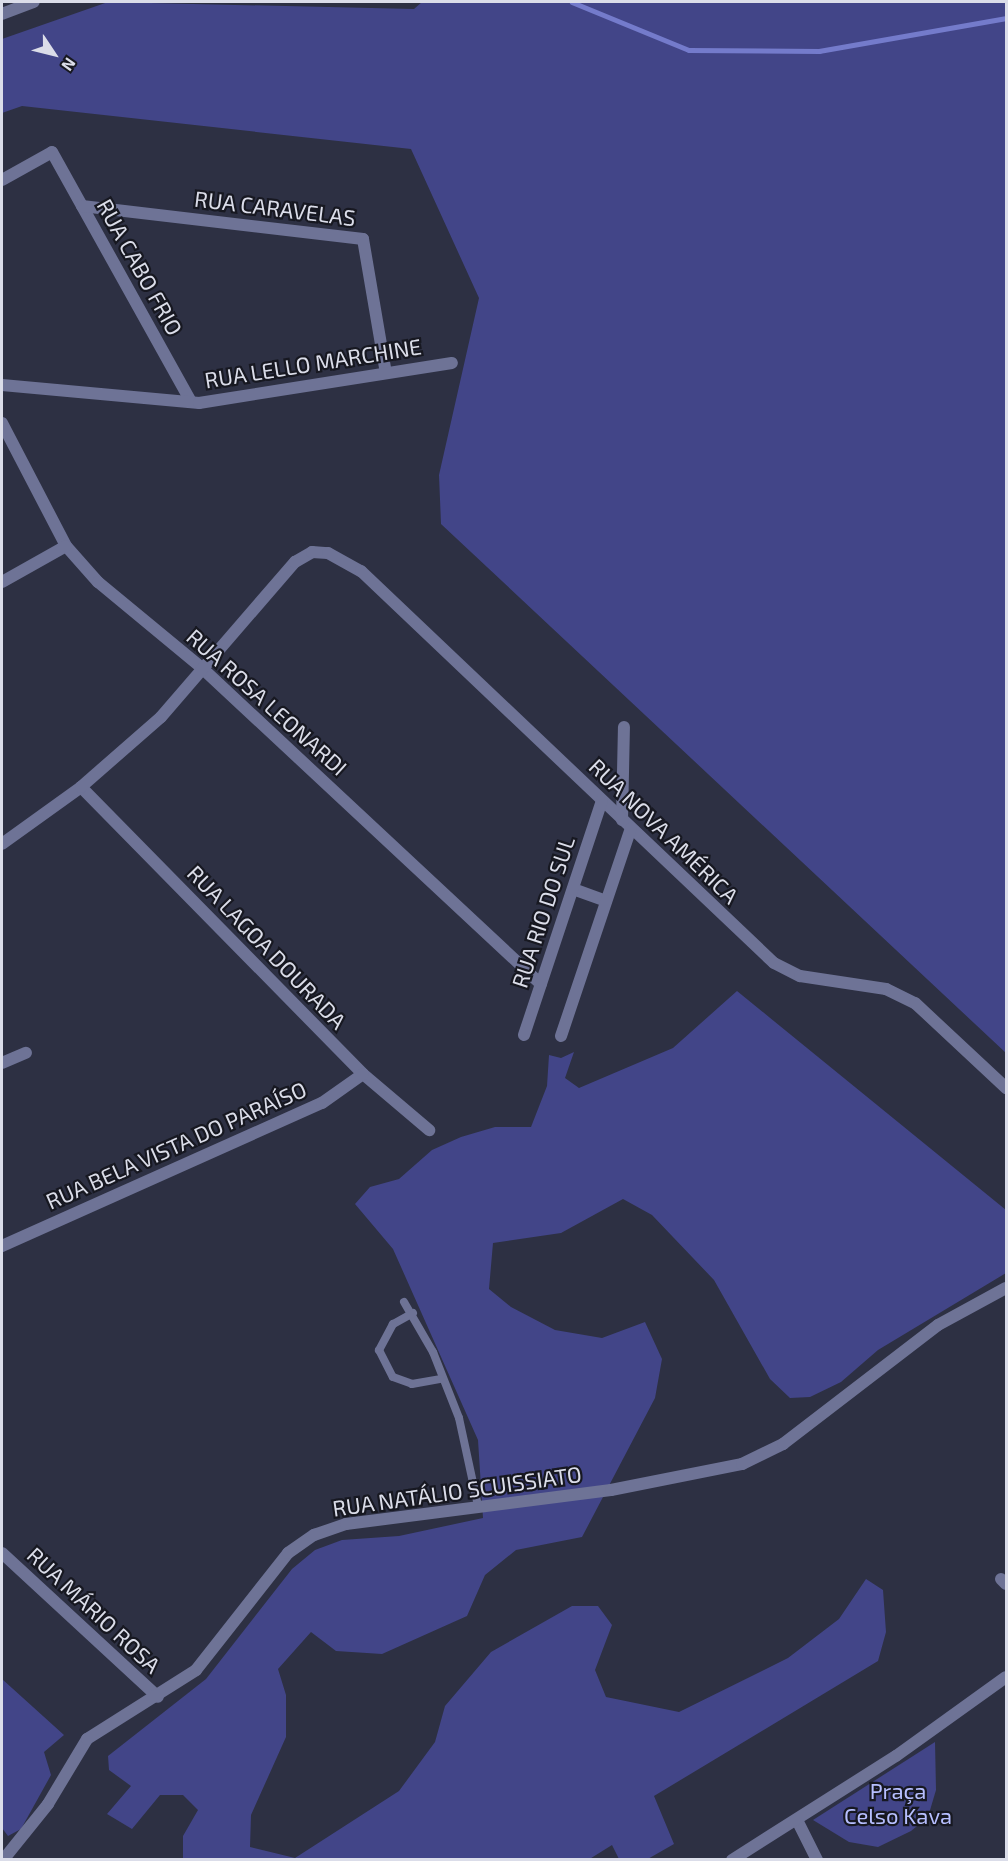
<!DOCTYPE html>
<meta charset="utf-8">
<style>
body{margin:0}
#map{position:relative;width:1008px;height:1861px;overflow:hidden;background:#2d3043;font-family:"Exo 2",sans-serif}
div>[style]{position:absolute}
.green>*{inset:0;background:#424588}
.stream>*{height:4.5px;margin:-2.25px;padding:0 2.25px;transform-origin:2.25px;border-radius:2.25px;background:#747bcb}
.service>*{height:8px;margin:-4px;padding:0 4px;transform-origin:4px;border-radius:4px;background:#6e7396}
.minor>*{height:12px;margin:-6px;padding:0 6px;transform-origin:6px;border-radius:6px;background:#6e7396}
span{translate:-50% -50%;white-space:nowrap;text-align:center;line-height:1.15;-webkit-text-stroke:4.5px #171821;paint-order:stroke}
.street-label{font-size:22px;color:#dbdde9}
.park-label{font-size:22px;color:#b7bfff}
.frame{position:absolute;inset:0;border:3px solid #dbdde9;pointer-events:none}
.north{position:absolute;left:24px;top:24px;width:60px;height:60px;-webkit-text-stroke:4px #171821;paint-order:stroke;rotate:125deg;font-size:16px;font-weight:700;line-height:24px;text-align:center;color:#dbdde9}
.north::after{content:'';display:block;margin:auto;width:21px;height:27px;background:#dbdde9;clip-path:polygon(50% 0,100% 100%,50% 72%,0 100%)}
</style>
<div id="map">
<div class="green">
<div style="clip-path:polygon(108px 2px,414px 9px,422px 2px,1006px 2px,1006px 1053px,441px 524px,439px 475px,479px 298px,411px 149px,22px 106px,2px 113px,2px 39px)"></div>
<div style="clip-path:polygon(737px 991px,1006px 1210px,1006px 1273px,878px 1350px,841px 1382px,810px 1397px,790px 1398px,770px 1379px,714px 1280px,652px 1215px,623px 1199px,561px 1233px,493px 1243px,489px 1289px,511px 1307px,555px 1330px,602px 1338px,645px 1322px,662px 1359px,655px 1398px,582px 1537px,516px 1550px,485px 1575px,467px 1616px,382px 1654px,336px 1651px,311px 1632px,278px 1669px,286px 1695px,286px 1737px,251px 1815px,250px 1847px,295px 1858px,399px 1791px,435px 1742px,445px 1706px,491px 1652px,572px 1606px,598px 1606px,612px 1625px,595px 1670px,606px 1697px,679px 1712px,788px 1658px,839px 1619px,866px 1579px,883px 1590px,886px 1632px,878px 1661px,654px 1796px,674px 1844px,646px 1860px,619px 1859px,612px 1845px,588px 1860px,183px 1859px,183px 1836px,198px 1810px,183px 1795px,160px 1795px,132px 1829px,107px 1814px,131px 1786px,109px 1770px,108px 1756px,206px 1679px,292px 1569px,315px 1550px,342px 1540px,399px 1536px,483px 1518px,478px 1440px,393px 1249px,355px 1204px,370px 1187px,399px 1179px,432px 1150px,461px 1137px,495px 1127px,531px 1127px,547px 1086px,549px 1055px,561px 1058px,574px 1052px,565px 1078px,579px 1088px,673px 1048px)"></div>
<div style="clip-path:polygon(2px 1679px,64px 1735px,44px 1752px,51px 1775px,21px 1829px,8px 1836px,2px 1828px)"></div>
<div style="clip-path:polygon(935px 1742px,936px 1790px,928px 1817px,911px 1831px,878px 1847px,849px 1842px,813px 1820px)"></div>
</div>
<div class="stream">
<div style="left:572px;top:2px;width:126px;rotate:22.3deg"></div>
<div style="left:689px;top:50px;width:130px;rotate:0.4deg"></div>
<div style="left:819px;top:51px;width:190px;rotate:-10deg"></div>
</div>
<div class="service">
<div style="left:404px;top:1302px;width:58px;rotate:59.9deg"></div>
<div style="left:433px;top:1352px;width:71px;rotate:68.5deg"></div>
<div style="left:459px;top:1418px;width:90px;rotate:77.8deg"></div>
<div style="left:413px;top:1313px;width:23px;rotate:151deg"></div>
<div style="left:393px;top:1324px;width:30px;rotate:118deg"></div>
<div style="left:379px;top:1350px;width:30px;rotate:63deg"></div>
<div style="left:393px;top:1377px;width:20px;rotate:20deg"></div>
<div style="left:412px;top:1384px;width:28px;rotate:-10deg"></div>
</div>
<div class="minor">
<div style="left:2px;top:14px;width:34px;rotate:-21deg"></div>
<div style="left:2px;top:180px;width:57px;rotate:-29.2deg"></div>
<div style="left:52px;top:152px;width:286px;rotate:60.9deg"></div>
<div style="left:82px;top:206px;width:283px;rotate:6.7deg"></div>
<div style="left:363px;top:239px;width:136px;rotate:80.3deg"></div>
<div style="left:2px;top:385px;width:198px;rotate:5.2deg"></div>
<div style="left:199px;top:403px;width:256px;rotate:-9deg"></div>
<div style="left:2px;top:423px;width:139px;rotate:62.5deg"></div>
<div style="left:66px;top:546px;width:48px;rotate:48.4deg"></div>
<div style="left:98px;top:582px;width:136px;rotate:39.6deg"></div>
<div style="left:203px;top:669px;width:462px;rotate:43deg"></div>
<div style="left:2px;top:582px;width:73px;rotate:-29.4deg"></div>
<div style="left:81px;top:787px;width:402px;rotate:45.5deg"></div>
<div style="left:363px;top:1074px;width:87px;rotate:40.3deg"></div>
<div style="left:622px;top:820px;width:93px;rotate:-88.8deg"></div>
<div style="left:2px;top:844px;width:97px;rotate:-35.8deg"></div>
<div style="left:81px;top:787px;width:106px;rotate:-41.2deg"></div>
<div style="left:161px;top:717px;width:205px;rotate:-49.2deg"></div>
<div style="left:295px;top:562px;width:20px;rotate:-30deg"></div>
<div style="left:312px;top:552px;width:16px;rotate:4deg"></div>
<div style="left:328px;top:553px;width:38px;rotate:29deg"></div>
<div style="left:361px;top:571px;width:569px;rotate:43.51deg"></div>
<div style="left:774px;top:963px;width:29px;rotate:27deg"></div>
<div style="left:800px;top:976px;width:87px;rotate:8.6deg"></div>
<div style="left:886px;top:989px;width:32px;rotate:26deg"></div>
<div style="left:915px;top:1003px;width:125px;rotate:43deg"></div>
<div style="left:573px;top:889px;width:35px;rotate:20deg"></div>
<div style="left:524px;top:1035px;width:247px;rotate:-71.6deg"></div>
<div style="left:561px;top:1036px;width:219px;rotate:-71.4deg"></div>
<div style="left:2px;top:1063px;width:26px;rotate:-23deg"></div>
<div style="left:2px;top:1246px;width:350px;rotate:-24.1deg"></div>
<div style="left:322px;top:1103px;width:50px;rotate:-35.3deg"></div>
<div style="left:2px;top:1553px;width:212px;rotate:42.7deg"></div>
<div style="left:1001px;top:1579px;width:7px;rotate:45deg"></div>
<div style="left:797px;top:1820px;width:45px;rotate:63.4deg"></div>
<div style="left:3px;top:1860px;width:72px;rotate:-51.2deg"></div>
<div style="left:48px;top:1804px;width:76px;rotate:-59deg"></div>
<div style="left:87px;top:1739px;width:129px;rotate:-32.3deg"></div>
<div style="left:196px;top:1670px;width:149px;rotate:-51.8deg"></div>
<div style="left:288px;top:1553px;width:32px;rotate:-35deg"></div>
<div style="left:314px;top:1535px;width:34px;rotate:-19deg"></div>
<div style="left:346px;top:1524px;width:267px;rotate:-7.3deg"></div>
<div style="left:611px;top:1490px;width:134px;rotate:-11.2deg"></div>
<div style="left:742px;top:1464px;width:46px;rotate:-26deg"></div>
<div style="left:783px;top:1444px;width:195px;rotate:-37.5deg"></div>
<div style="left:938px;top:1325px;width:77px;rotate:-28.6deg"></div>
<div style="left:732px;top:1860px;width:194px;rotate:-32.4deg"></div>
<div style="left:896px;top:1756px;width:135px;rotate:-35.7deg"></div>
</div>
<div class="street-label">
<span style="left:275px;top:208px;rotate:7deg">RUA CARAVELAS</span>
<span style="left:140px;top:267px;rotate:61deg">RUA CABO FRIO</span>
<span style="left:313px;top:363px;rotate:-9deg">RUA LELLO MARCHINE</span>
<span style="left:267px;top:702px;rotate:42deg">RUA ROSA LEONARDI</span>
<span style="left:664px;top:831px;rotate:44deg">RUA NOVA AMÉRICA</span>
<span style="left:543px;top:912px;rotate:-72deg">RUA RIO DO SUL</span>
<span style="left:267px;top:947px;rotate:46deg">RUA LAGOA DOURADA</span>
<span style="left:176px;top:1145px;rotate:-24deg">RUA BELA VISTA DO PARAÍSO</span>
<span style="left:457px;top:1491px;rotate:-8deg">RUA NATÁLIO SCUISSIATO</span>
<span style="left:94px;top:1610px;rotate:43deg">RUA MÁRIO ROSA</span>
</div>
<div class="park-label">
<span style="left:898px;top:1803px">Praça<br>Celso Kava</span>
</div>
<div class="frame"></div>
<div class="north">N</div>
</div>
